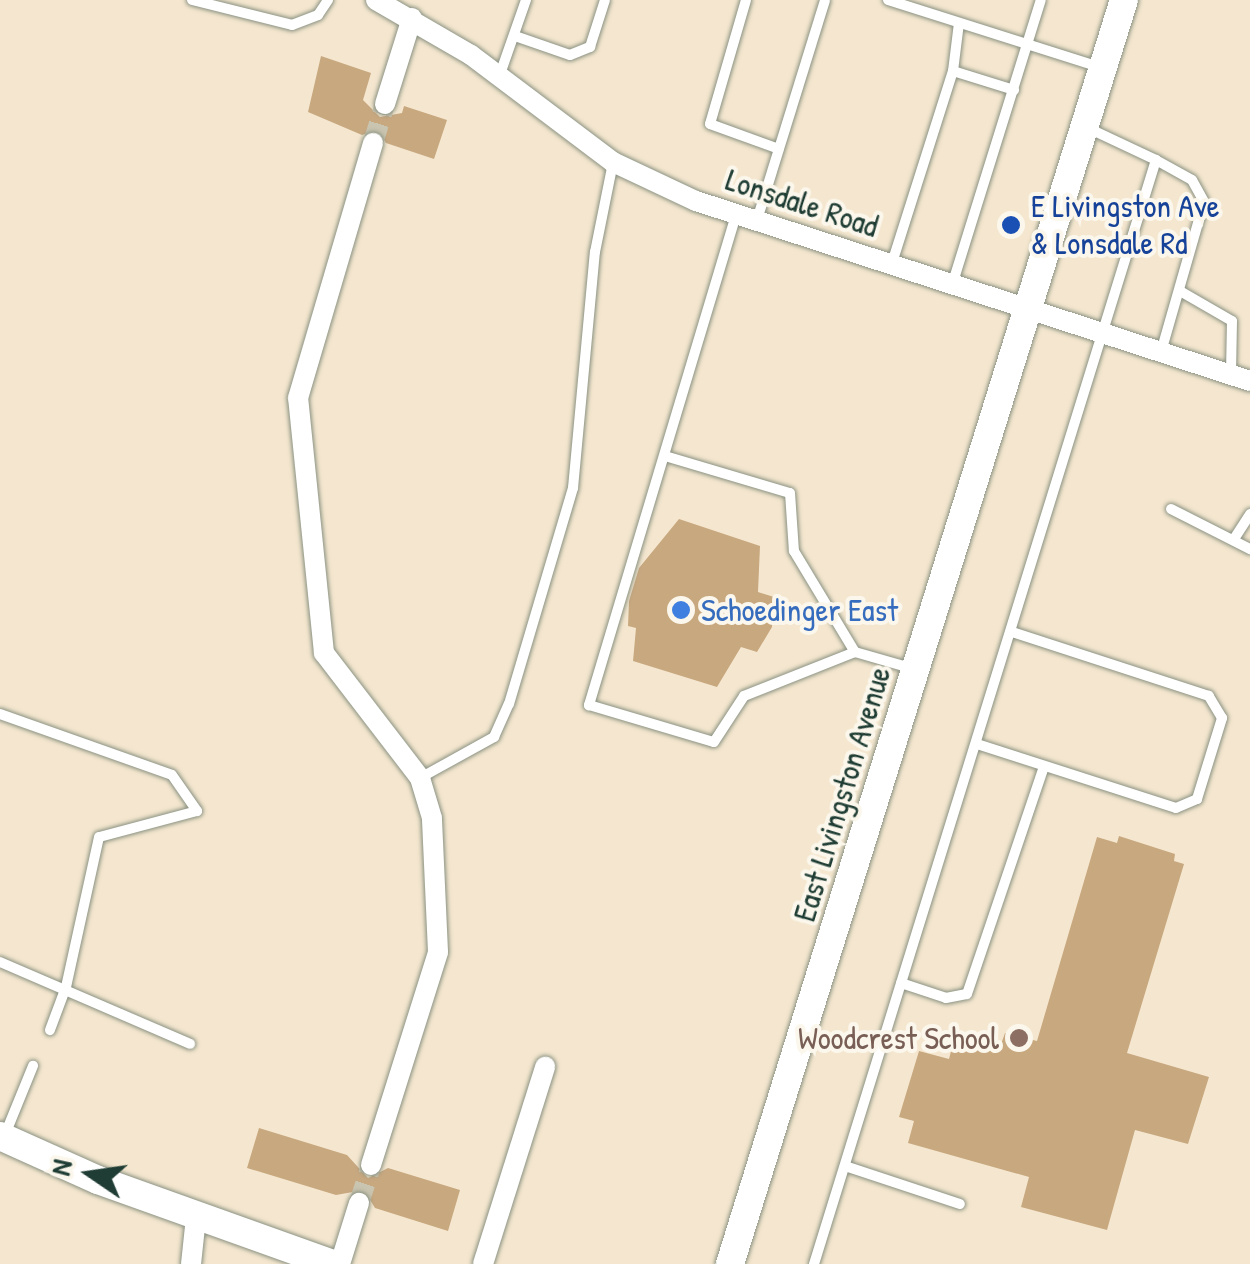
<!DOCTYPE html>
<style>
body{margin:0}
#map{position:relative;width:1250px;height:1264px;overflow:hidden;background:#f5e7cf;font-family:"Patrick Hand",sans-serif}
div>[style]{position:absolute}
.building>*{inset:0;background:#c8a87f}
.street-tunnel>*{height:20px;margin-top:-10px;transform-origin:0;background:repeating-linear-gradient(90deg,#cac5b0 0 20px,transparent 0 30px)}
.roads{filter:drop-shadow(0 0 2px #8a9282) drop-shadow(0 0 2px #8a9282)}
.lane>*{height:10px;margin:-5px;padding:0 5px;transform-origin:5px;border-radius:5px;background:#fff}
.street>*{height:20px;margin:-10px;padding:0 10px;transform-origin:10px;border-radius:10px;background:#fff}
.secondary>*{height:28px;margin:-14px;padding:0 14px;transform-origin:14px;border-radius:14px;background:#fff}
.dots>*{width:28px;height:28px;translate:-50% -50%;box-sizing:border-box;border:5px solid #fbf7ec;border-radius:50%}
span{translate:-50% -50%;white-space:nowrap;text-align:center;line-height:1.15;-webkit-text-stroke:8px #fbf7ec;paint-order:stroke}
.street-label{font-size:32px;color:#1f3d34}
.transit-label{font-size:32px;color:#164399}
.left{translate:0 -50%;text-align:left}
.shop-label{font-size:32px;color:#366cbe}
.education-label{font-size:32px;color:#785e54}
.right{translate:-100% -50%;text-align:right}
.north{position:absolute;left:40px;top:1124px;width:100px;height:100px;-webkit-text-stroke:8px #fbf7ec;paint-order:stroke;rotate:283deg;font-size:28px;font-weight:700;line-height:40px;text-align:center;color:#1f3d34}
.north::after{content:'';display:block;margin:auto;width:35px;height:45px;background:#1f3d34;clip-path:polygon(50% 0,100% 100%,50% 72%,0 100%)}
</style>
<div id="map">
<div class="building">
<div style="clip-path:polygon(321px 56px,371px 73px,363px 100px,380px 117px,402px 113px,404px 106px,447px 120px,434px 159px,386px 143px,378px 130px,362px 135px,308px 112px)"></div>
<div style="clip-path:polygon(679px 519px,760px 546px,758px 592px,774px 597px,772px 627px,757px 652px,741px 647px,717px 687px,633px 661px,636px 628px,628px 626px,629px 601px,639px 568px)"></div>
<div style="clip-path:polygon(1119px 836px,1175px 854px,1174px 861px,1184px 864px,1127px 1053px,1209px 1077px,1188px 1144px,1135px 1130px,1107px 1230px,1021px 1207px,1029px 1177px,908px 1143px,914px 1121px,899px 1117px,919px 1051px,949px 1059px,955px 1036px,1000px 1047px,1005px 1033px,1037px 1041px,1097px 837px,1117px 843px)"></div>
<div style="clip-path:polygon(259px 1128px,347px 1155px,368px 1178px,388px 1168px,460px 1190px,448px 1231px,375px 1208px,364px 1190px,336px 1195px,247px 1168px)"></div>
</div>
<div class="street-tunnel">
<div style="left:373px;top:143px;width:41px;rotate:-72.9deg"></div>
<div style="left:359px;top:1203px;width:40px;rotate:-72deg"></div>
</div>
<div class="roads">
<div class="lane">
<div style="left:192px;top:0;width:103px;rotate:14deg"></div>
<div style="left:292px;top:25px;width:28px;rotate:-21deg"></div>
<div style="left:318px;top:15px;width:18px;rotate:-56deg"></div>
<div style="left:746px;top:0;width:129px;rotate:106.2deg"></div>
<div style="left:710px;top:124px;width:73px;rotate:19.9deg"></div>
<div style="left:888px;top:0;width:225px;rotate:17.6deg"></div>
<div style="left:515px;top:36px;width:58px;rotate:19.1deg"></div>
<div style="left:570px;top:55px;width:22px;rotate:-22deg"></div>
<div style="left:590px;top:47px;width:49px;rotate:-72.3deg"></div>
<div style="left:953px;top:71px;width:64px;rotate:17.3deg"></div>
<div style="left:499px;top:77px;width:82px;rotate:-70.7deg"></div>
<div style="left:1156px;top:160px;width:41px;rotate:29.1deg"></div>
<div style="left:1192px;top:180px;width:25px;rotate:61deg"></div>
<div style="left:1204px;top:202px;width:152px;rotate:106deg"></div>
<div style="left:736px;top:215px;width:512px;rotate:106.7deg"></div>
<div style="left:589px;top:705px;width:130px;rotate:16.5deg"></div>
<div style="left:714px;top:742px;width:55px;rotate:-56.9deg"></div>
<div style="left:744px;top:696px;width:119px;rotate:-21.6deg"></div>
<div style="left:855px;top:652px;width:61px;rotate:16.1deg"></div>
<div style="left:757px;top:220px;width:230px;rotate:-72.8deg"></div>
<div style="left:892px;top:263px;width:201px;rotate:-72.4deg"></div>
<div style="left:953px;top:71px;width:48px;rotate:-82.9deg"></div>
<div style="left:953px;top:282px;width:295px;rotate:-72.7deg"></div>
<div style="left:1180px;top:291px;width:60px;rotate:30deg"></div>
<div style="left:1232px;top:321px;width:52px;rotate:91.1deg"></div>
<div style="left:665px;top:456px;width:130px;rotate:16.5deg"></div>
<div style="left:790px;top:493px;width:58px;rotate:86.1deg"></div>
<div style="left:794px;top:551px;width:118px;rotate:58.9deg"></div>
<div style="left:1171px;top:509px;width:89px;rotate:26.9deg"></div>
<div style="left:1234px;top:539px;width:30px;rotate:-57deg"></div>
<div style="left:0;top:714px;width:182px;rotate:19.5deg"></div>
<div style="left:172px;top:775px;width:44px;rotate:55.2deg"></div>
<div style="left:197px;top:811px;width:101px;rotate:165.1deg"></div>
<div style="left:99px;top:837px;width:154px;rotate:102.4deg"></div>
<div style="left:66px;top:987px;width:46px;rotate:110.4deg"></div>
<div style="left:977px;top:744px;width:209px;rotate:17.8deg"></div>
<div style="left:1176px;top:808px;width:23px;rotate:-23deg"></div>
<div style="left:1197px;top:799px;width:85px;rotate:-72.8deg"></div>
<div style="left:1222px;top:718px;width:26px;rotate:-121deg"></div>
<div style="left:1209px;top:696px;width:207px;rotate:-162deg"></div>
<div style="left:420px;top:778px;width:85px;rotate:-29deg"></div>
<div style="left:494px;top:737px;width:36px;rotate:-66deg"></div>
<div style="left:509px;top:704px;width:225px;rotate:-73.5deg"></div>
<div style="left:573px;top:488px;width:237px;rotate:-84.7deg"></div>
<div style="left:595px;top:252px;width:91px;rotate:-78.6deg"></div>
<div style="left:0;top:962px;width:207px;rotate:23.3deg"></div>
<div style="left:901px;top:983px;width:47px;rotate:18.4deg"></div>
<div style="left:946px;top:998px;width:21px;rotate:-11deg"></div>
<div style="left:967px;top:994px;width:240px;rotate:-71.3deg"></div>
<div style="left:4px;top:1137px;width:77px;rotate:-67.8deg"></div>
<div style="left:845px;top:1166px;width:121px;rotate:18.3deg"></div>
<div style="left:814px;top:1264px;width:1156px;rotate:-72.79deg"></div>
<div style="left:1156px;top:160px;width:77px;rotate:-154.8deg"></div>
</div>
<div class="street">
<div style="left:376px;top:0;width:110px;rotate:30.1deg"></div>
<div style="left:471px;top:55px;width:178px;rotate:37deg"></div>
<div style="left:613px;top:162px;width:92px;rotate:25.2deg"></div>
<div style="left:696px;top:201px;width:583px;rotate:18deg"></div>
<div style="left:385px;top:104px;width:90px;rotate:-72.6deg"></div>
<div style="left:371px;top:1165px;width:223px;rotate:-72.5deg"></div>
<div style="left:438px;top:952px;width:134px;rotate:-92.6deg"></div>
<div style="left:432px;top:818px;width:42px;rotate:-106.7deg"></div>
<div style="left:420px;top:778px;width:158px;rotate:-127.5deg"></div>
<div style="left:324px;top:653px;width:256px;rotate:-95.8deg"></div>
<div style="left:298px;top:398px;width:266px;rotate:-73.6deg"></div>
<div style="left:191px;top:1264px;width:47px;rotate:-83.9deg"></div>
<div style="left:340px;top:1264px;width:64px;rotate:-72.7deg"></div>
<div style="left:483px;top:1264px;width:207px;rotate:-72.5deg"></div>
</div>
<div class="secondary">
<div style="left:0;top:1136px;width:107px;rotate:24.2deg"></div>
<div style="left:98px;top:1180px;width:250px;rotate:19.7deg"></div>
<div style="left:730px;top:1264px;width:1324px;rotate:-72.69deg"></div>
</div>
</div>
<div class="dots">
<div style="left:1011px;top:225px;background:#1a4fb4"></div>
<div style="left:681px;top:610px;background:#3f7fe0"></div>
<div style="left:1019px;top:1038px;background:#8d6e63"></div>
</div>
<div class="street-label">
<span style="left:802px;top:203px;rotate:18deg">Lonsdale Road</span>
<span style="left:842px;top:794px;rotate:-73deg">East Livingston Avenue</span>
</div>
<div class="transit-label">
<span class="left" style="left:1031px;top:225px">E Livingston Ave<br>&amp; Lonsdale Rd</span>
</div>
<div class="shop-label">
<span class="left" style="left:701px;top:610px">Schoedinger East</span>
</div>
<div class="education-label">
<span class="right" style="left:999px;top:1038px">Woodcrest School</span>
</div>
<div class="north">N</div>
</div>
